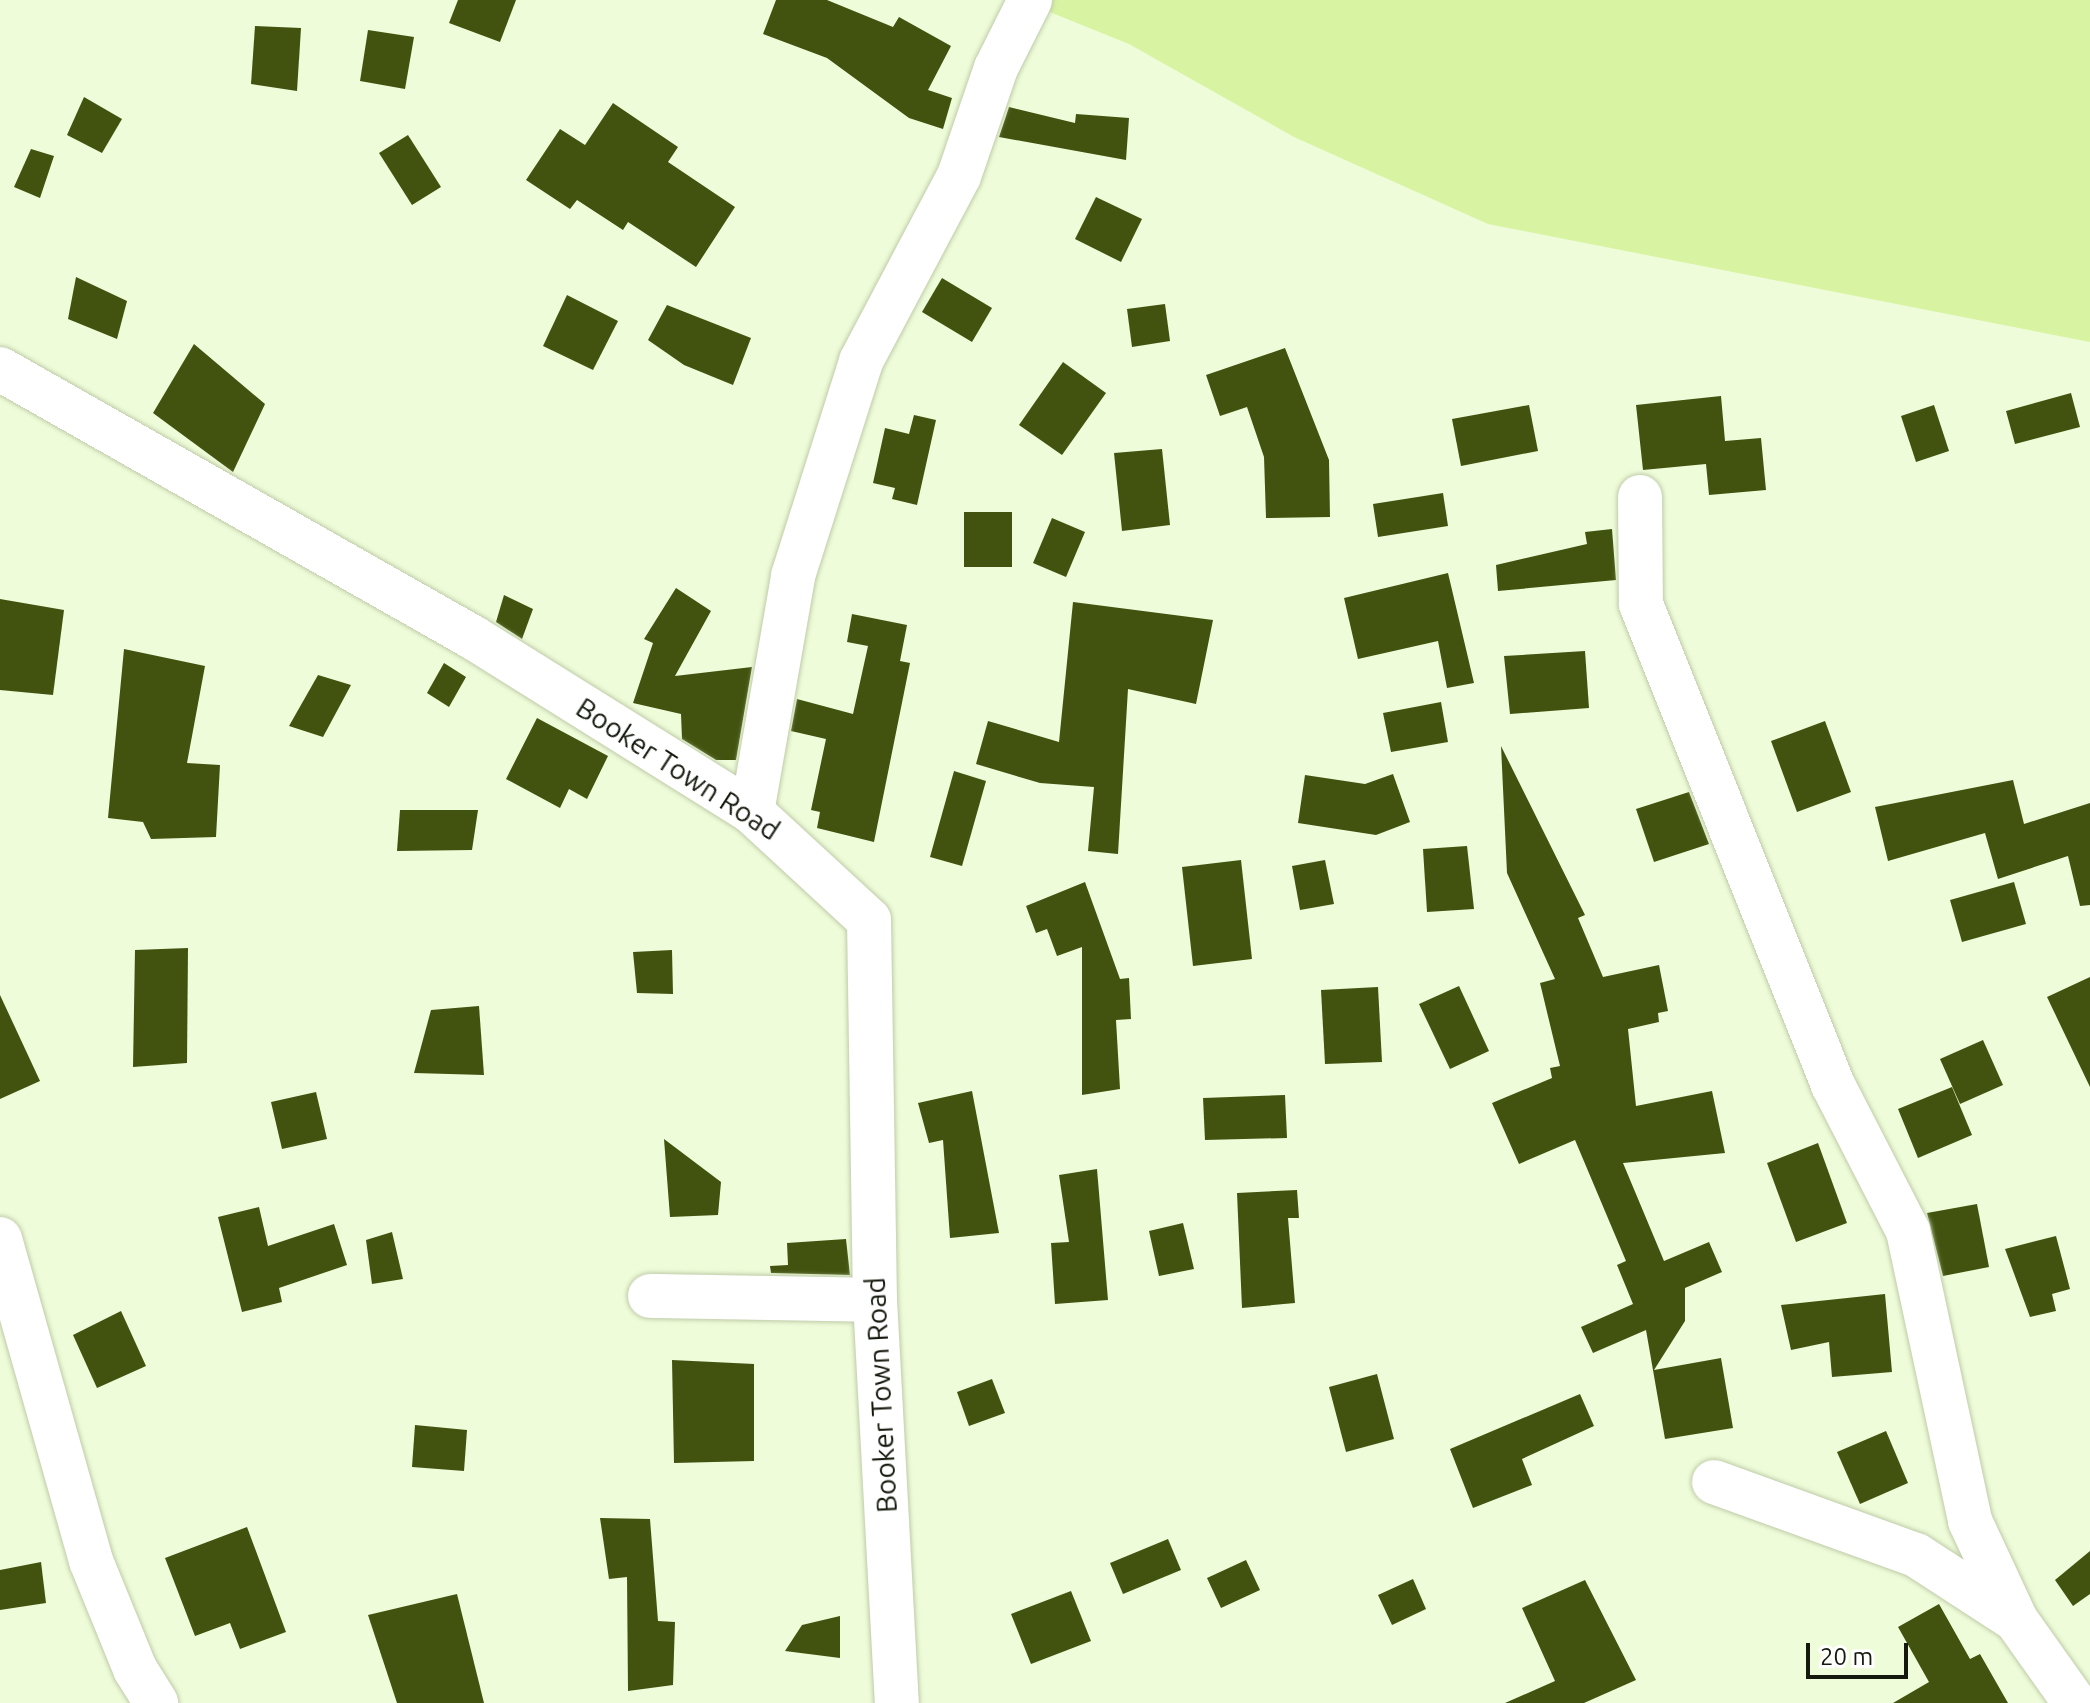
<!DOCTYPE html>
<style>
body{margin:0}
#map{position:relative;width:2090px;height:1703px;overflow:hidden;background:#effcd9;font-family:Ubuntu,sans-serif}
div>[style]{position:absolute}
.green>*{inset:0;background:#d8f3a2}
.building>*{inset:0;background:#425310}
.roads{filter:drop-shadow(0 0 2px #bfcba9) drop-shadow(0 0 2px #bfcba9)}
.minor>*{height:44px;margin:-22px;padding:0 22px;transform-origin:22px;border-radius:22px;background:#fff}
span{translate:-50% -50%;white-space:nowrap;text-align:center;line-height:1.15;-webkit-text-stroke:8px #fff;paint-order:stroke}
.street-label{font-size:28px;color:#15190d}
.scale{position:absolute;left:1806px;top:1643px;width:102px;height:36px;box-sizing:border-box;border:4px solid #15190d;border-top:0;padding-left:10px;font-size:24px;line-height:28px;white-space:nowrap;color:#15190d;-webkit-text-stroke:6px #fff;paint-order:stroke}
</style>
<div id="map">
<div class="green">
<div style="clip-path:polygon(1020px 0,2090px 0,2090px 342px,1488px 224px,1294px 137px,1129px 44px)"></div>
</div>
<div class="building">
<div style="clip-path:polygon(458px 0,516px 0,500px 42px,449px 23px)"></div>
<div style="clip-path:polygon(776px 0,827px 0,893px 27px,899px 17px,951px 46px,928px 90px,952px 98px,943px 129px,909px 118px,827px 58px,763px 34px)"></div>
<div style="clip-path:polygon(255px 26px,301px 28px,297px 91px,251px 84px)"></div>
<div style="clip-path:polygon(368px 30px,414px 37px,405px 89px,360px 81px)"></div>
<div style="clip-path:polygon(84px 97px,122px 119px,102px 153px,67px 135px)"></div>
<div style="clip-path:polygon(613px 103px,678px 147px,668px 162px,735px 207px,696px 267px,628px 222px,623px 230px,577px 200px,570px 209px,526px 180px,560px 129px,585px 145px)"></div>
<div style="clip-path:polygon(1009px 107px,1075px 123px,1076px 114px,1129px 118px,1126px 160px,999px 137px)"></div>
<div style="clip-path:polygon(408px 135px,441px 187px,412px 205px,379px 153px)"></div>
<div style="clip-path:polygon(31px 149px,54px 156px,40px 198px,14px 187px)"></div>
<div style="clip-path:polygon(1096px 197px,1142px 219px,1121px 262px,1075px 239px)"></div>
<div style="clip-path:polygon(76px 277px,127px 301px,117px 339px,68px 319px)"></div>
<div style="clip-path:polygon(942px 278px,992px 308px,972px 342px,922px 312px)"></div>
<div style="clip-path:polygon(567px 295px,618px 321px,593px 370px,543px 346px)"></div>
<div style="clip-path:polygon(1165px 304px,1170px 341px,1132px 347px,1127px 309px)"></div>
<div style="clip-path:polygon(667px 305px,751px 338px,733px 385px,684px 365px,648px 340px)"></div>
<div style="clip-path:polygon(194px 344px,265px 404px,233px 472px,153px 413px)"></div>
<div style="clip-path:polygon(1285px 348px,1329px 460px,1330px 517px,1266px 518px,1264px 457px,1247px 407px,1220px 416px,1206px 375px)"></div>
<div style="clip-path:polygon(1063px 362px,1106px 393px,1062px 455px,1019px 425px)"></div>
<div style="clip-path:polygon(2071px 393px,2080px 427px,2015px 444px,2006px 411px)"></div>
<div style="clip-path:polygon(1721px 396px,1725px 441px,1761px 438px,1766px 490px,1709px 495px,1706px 464px,1643px 470px,1636px 405px)"></div>
<div style="clip-path:polygon(1529px 405px,1538px 451px,1461px 466px,1452px 419px)"></div>
<div style="clip-path:polygon(1934px 405px,1949px 451px,1916px 462px,1901px 416px)"></div>
<div style="clip-path:polygon(914px 415px,936px 420px,917px 505px,892px 499px,895px 488px,873px 483px,885px 428px,909px 434px)"></div>
<div style="clip-path:polygon(1162px 449px,1170px 525px,1122px 531px,1114px 453px)"></div>
<div style="clip-path:polygon(1443px 493px,1448px 526px,1378px 537px,1373px 504px)"></div>
<div style="clip-path:polygon(964px 512px,1012px 512px,1012px 567px,964px 567px)"></div>
<div style="clip-path:polygon(1052px 518px,1085px 532px,1066px 577px,1033px 563px)"></div>
<div style="clip-path:polygon(1612px 529px,1616px 580px,1498px 591px,1496px 565px,1587px 544px,1585px 532px)"></div>
<div style="clip-path:polygon(1448px 573px,1474px 683px,1447px 688px,1438px 641px,1358px 659px,1344px 598px)"></div>
<div style="clip-path:polygon(676px 588px,711px 611px,675px 676px,752px 667px,736px 760px,716px 760px,682px 739px,681px 714px,633px 703px,653px 643px,644px 639px)"></div>
<div style="clip-path:polygon(504px 595px,533px 609px,522px 639px,496px 622px)"></div>
<div style="clip-path:polygon(0 599px,64px 610px,53px 695px,0 690px)"></div>
<div style="clip-path:polygon(1073px 602px,1213px 620px,1196px 704px,1128px 689px,1118px 854px,1088px 851px,1094px 787px,1040px 783px,976px 764px,988px 721px,1059px 742px)"></div>
<div style="clip-path:polygon(852px 614px,907px 625px,900px 661px,910px 663px,874px 842px,817px 828px,820px 812px,811px 810px,826px 739px,791px 731px,797px 699px,853px 714px,868px 646px,847px 642px)"></div>
<div style="clip-path:polygon(124px 649px,205px 666px,187px 763px,220px 765px,216px 837px,151px 839px,143px 822px,108px 818px)"></div>
<div style="clip-path:polygon(1585px 651px,1589px 708px,1510px 714px,1504px 656px)"></div>
<div style="clip-path:polygon(444px 663px,466px 677px,449px 707px,427px 693px)"></div>
<div style="clip-path:polygon(318px 675px,351px 685px,323px 737px,289px 726px)"></div>
<div style="clip-path:polygon(1441px 702px,1448px 742px,1391px 752px,1383px 713px)"></div>
<div style="clip-path:polygon(537px 718px,608px 756px,587px 799px,569px 789px,560px 808px,506px 779px)"></div>
<div style="clip-path:polygon(1825px 721px,1851px 792px,1797px 812px,1771px 741px)"></div>
<div style="clip-path:polygon(1501px 746px,1585px 915px,1578px 918px,1603px 977px,1659px 965px,1668px 1011px,1658px 1013px,1659px 1022px,1628px 1029px,1636px 1106px,1712px 1091px,1725px 1153px,1623px 1163px,1664px 1261px,1709px 1242px,1722px 1272px,1685px 1288px,1685px 1321px,1654px 1370px,1721px 1358px,1733px 1428px,1665px 1439px,1646px 1330px,1593px 1353px,1581px 1327px,1633px 1304px,1617px 1265px,1626px 1261px,1575px 1140px,1519px 1164px,1492px 1103px,1552px 1078px,1550px 1068px,1560px 1066px,1540px 983px,1555px 979px,1507px 873px)"></div>
<div style="clip-path:polygon(954px 771px,986px 781px,962px 866px,930px 857px)"></div>
<div style="clip-path:polygon(1393px 774px,1410px 822px,1376px 835px,1298px 823px,1305px 775px,1365px 784px)"></div>
<div style="clip-path:polygon(2013px 780px,2024px 824px,2090px 803px,2090px 905px,2080px 906px,2068px 856px,1998px 879px,1985px 833px,1888px 861px,1875px 807px)"></div>
<div style="clip-path:polygon(1689px 792px,1709px 844px,1654px 862px,1636px 809px)"></div>
<div style="clip-path:polygon(400px 810px,478px 810px,472px 850px,397px 851px)"></div>
<div style="clip-path:polygon(1467px 846px,1474px 909px,1427px 912px,1423px 849px)"></div>
<div style="clip-path:polygon(1241px 860px,1252px 959px,1193px 966px,1182px 867px)"></div>
<div style="clip-path:polygon(1325px 860px,1334px 904px,1300px 910px,1292px 866px)"></div>
<div style="clip-path:polygon(1085px 882px,1120px 979px,1129px 978px,1131px 1019px,1116px 1020px,1120px 1089px,1082px 1095px,1082px 947px,1057px 956px,1047px 929px,1036px 933px,1026px 906px)"></div>
<div style="clip-path:polygon(2014px 882px,2026px 924px,1962px 942px,1950px 900px)"></div>
<div style="clip-path:polygon(188px 948px,187px 1063px,133px 1067px,135px 950px)"></div>
<div style="clip-path:polygon(672px 950px,673px 994px,637px 993px,633px 952px)"></div>
<div style="clip-path:polygon(2090px 977px,2090px 1087px,2047px 997px)"></div>
<div style="clip-path:polygon(1459px 986px,1489px 1051px,1450px 1069px,1419px 1004px)"></div>
<div style="clip-path:polygon(1378px 987px,1382px 1062px,1325px 1064px,1321px 990px)"></div>
<div style="clip-path:polygon(0 995px,40px 1081px,0 1099px)"></div>
<div style="clip-path:polygon(479px 1006px,484px 1075px,414px 1073px,431px 1010px)"></div>
<div style="clip-path:polygon(1983px 1040px,2003px 1085px,1960px 1104px,1940px 1059px)"></div>
<div style="clip-path:polygon(1952px 1087px,1972px 1135px,1918px 1158px,1898px 1109px)"></div>
<div style="clip-path:polygon(972px 1091px,999px 1233px,950px 1238px,943px 1140px,929px 1143px,918px 1103px)"></div>
<div style="clip-path:polygon(316px 1092px,327px 1139px,282px 1149px,271px 1102px)"></div>
<div style="clip-path:polygon(1285px 1095px,1287px 1138px,1205px 1140px,1203px 1098px)"></div>
<div style="clip-path:polygon(664px 1139px,721px 1182px,718px 1215px,670px 1217px)"></div>
<div style="clip-path:polygon(1818px 1143px,1847px 1223px,1796px 1242px,1767px 1163px)"></div>
<div style="clip-path:polygon(1097px 1169px,1108px 1300px,1055px 1304px,1051px 1243px,1069px 1242px,1059px 1175px)"></div>
<div style="clip-path:polygon(1297px 1190px,1299px 1218px,1288px 1218px,1295px 1303px,1242px 1308px,1237px 1193px)"></div>
<div style="clip-path:polygon(1977px 1204px,1989px 1267px,1943px 1276px,1927px 1213px)"></div>
<div style="clip-path:polygon(259px 1207px,268px 1246px,334px 1224px,347px 1265px,279px 1288px,282px 1302px,242px 1312px,218px 1217px)"></div>
<div style="clip-path:polygon(1183px 1223px,1194px 1269px,1159px 1276px,1149px 1231px)"></div>
<div style="clip-path:polygon(392px 1232px,403px 1279px,372px 1284px,366px 1240px)"></div>
<div style="clip-path:polygon(2056px 1236px,2070px 1289px,2052px 1294px,2056px 1311px,2030px 1317px,2005px 1249px)"></div>
<div style="clip-path:polygon(846px 1239px,850px 1275px,771px 1273px,770px 1266px,788px 1265px,787px 1243px)"></div>
<div style="clip-path:polygon(1885px 1294px,1892px 1372px,1832px 1377px,1829px 1342px,1791px 1350px,1781px 1305px)"></div>
<div style="clip-path:polygon(121px 1311px,146px 1366px,97px 1388px,73px 1335px)"></div>
<div style="clip-path:polygon(672px 1360px,754px 1364px,754px 1461px,674px 1463px)"></div>
<div style="clip-path:polygon(1377px 1374px,1394px 1439px,1346px 1452px,1329px 1387px)"></div>
<div style="clip-path:polygon(992px 1379px,1005px 1413px,969px 1426px,957px 1392px)"></div>
<div style="clip-path:polygon(1580px 1394px,1594px 1426px,1522px 1459px,1532px 1485px,1473px 1508px,1450px 1449px)"></div>
<div style="clip-path:polygon(415px 1425px,467px 1430px,464px 1471px,412px 1467px)"></div>
<div style="clip-path:polygon(1886px 1431px,1908px 1483px,1860px 1504px,1837px 1452px)"></div>
<div style="clip-path:polygon(600px 1518px,650px 1519px,658px 1621px,675px 1622px,673px 1685px,628px 1691px,627px 1577px,609px 1579px)"></div>
<div style="clip-path:polygon(247px 1527px,286px 1632px,240px 1649px,230px 1623px,195px 1636px,165px 1558px)"></div>
<div style="clip-path:polygon(1168px 1539px,1181px 1570px,1123px 1594px,1110px 1563px)"></div>
<div style="clip-path:polygon(2090px 1551px,2090px 1594px,2073px 1606px,2055px 1580px)"></div>
<div style="clip-path:polygon(1246px 1560px,1260px 1590px,1221px 1608px,1207px 1578px)"></div>
<div style="clip-path:polygon(41px 1562px,46px 1603px,0 1610px,0 1570px)"></div>
<div style="clip-path:polygon(1413px 1579px,1426px 1609px,1392px 1625px,1378px 1595px)"></div>
<div style="clip-path:polygon(1585px 1580px,1636px 1680px,1584px 1703px,1505px 1703px,1555px 1681px,1522px 1608px)"></div>
<div style="clip-path:polygon(1071px 1591px,1091px 1641px,1031px 1664px,1011px 1614px)"></div>
<div style="clip-path:polygon(457px 1594px,484px 1703px,397px 1703px,368px 1615px)"></div>
<div style="clip-path:polygon(1939px 1604px,1970px 1659px,1980px 1654px,2008px 1703px,1893px 1703px,1929px 1682px,1898px 1627px)"></div>
<div style="clip-path:polygon(840px 1616px,840px 1658px,785px 1651px,802px 1625px)"></div>
</div>
<div class="roads">
<div class="minor">
<div style="left:0;top:369px;width:545px;rotate:29.58deg"></div>
<div style="left:474px;top:638px;width:328px;rotate:32deg"></div>
<div style="left:752px;top:812px;width:159px;rotate:42.7deg"></div>
<div style="left:869px;top:920px;width:380px;rotate:89.1deg"></div>
<div style="left:875px;top:1300px;width:404px;rotate:86.9deg"></div>
<div style="left:1640px;top:497px;width:107px;rotate:89.5deg"></div>
<div style="left:1641px;top:604px;width:518px;rotate:68.24deg"></div>
<div style="left:1833px;top:1085px;width:164px;rotate:62.8deg"></div>
<div style="left:1908px;top:1231px;width:297px;rotate:77.9deg"></div>
<div style="left:1970px;top:1521px;width:109px;rotate:65.1deg"></div>
<div style="left:2016px;top:1620px;width:102px;rotate:54.6deg"></div>
<div style="left:752px;top:812px;width:240px;rotate:-80.1deg"></div>
<div style="left:793px;top:576px;width:225px;rotate:-72.4deg"></div>
<div style="left:861px;top:361px;width:209px;rotate:-62.1deg"></div>
<div style="left:959px;top:176px;width:114px;rotate:-71.1deg"></div>
<div style="left:996px;top:68px;width:76px;rotate:-63.4deg"></div>
<div style="left:0;top:1239px;width:335px;rotate:74.2deg"></div>
<div style="left:91px;top:1561px;width:117px;rotate:67.8deg"></div>
<div style="left:135px;top:1669px;width:40px;rotate:58deg"></div>
<div style="left:650px;top:1296px;width:225px;rotate:1deg"></div>
<div style="left:1714px;top:1482px;width:215px;rotate:19.9deg"></div>
<div style="left:1916px;top:1555px;width:119px;rotate:33deg"></div>
</div>
</div>
<div class="street-label">
<span style="left:678px;top:769px;rotate:33deg">Booker Town Road</span>
<span style="left:881px;top:1395px;rotate:-93deg">Booker Town Road</span>
</div>
<div class="scale">20 m</div>
</div>
